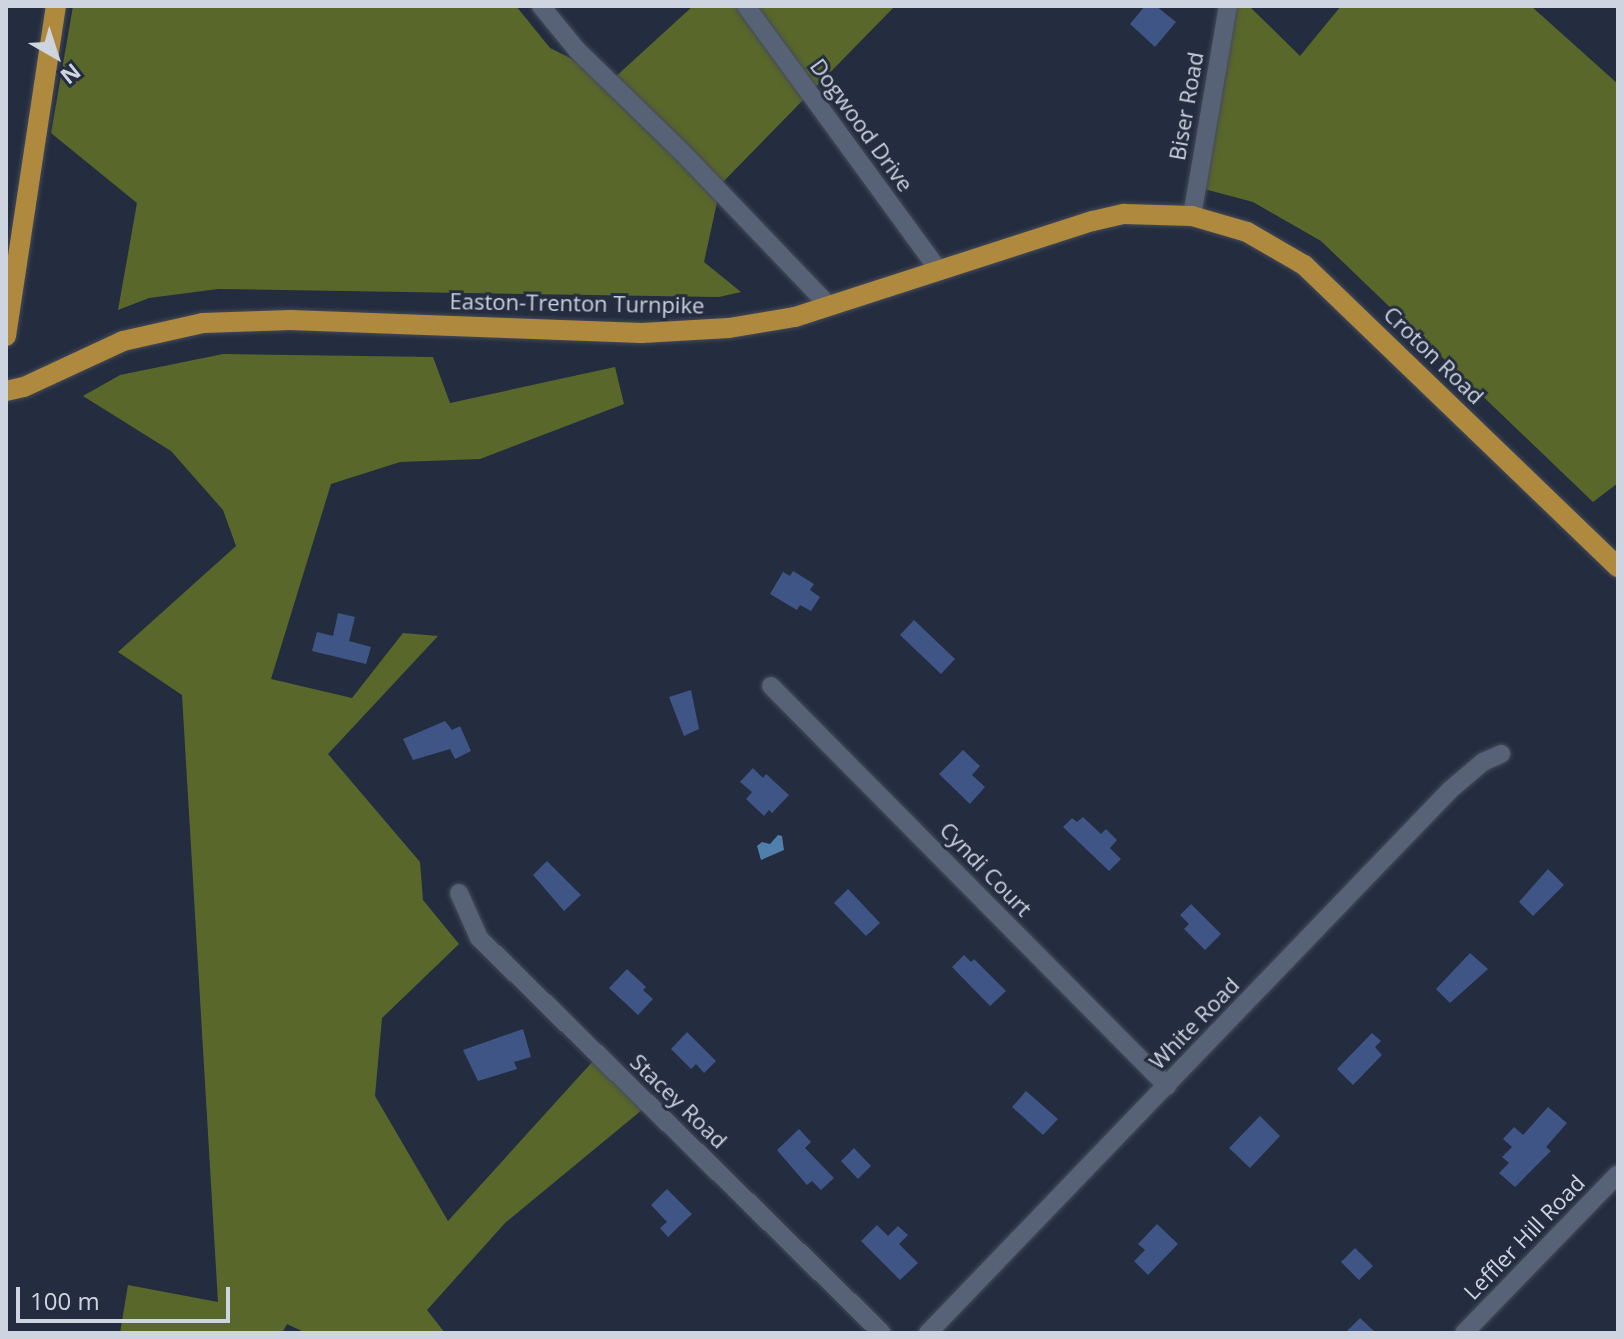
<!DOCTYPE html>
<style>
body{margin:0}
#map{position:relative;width:1624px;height:1339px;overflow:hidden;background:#242d3f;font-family:"Open Sans",sans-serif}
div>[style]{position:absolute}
.forest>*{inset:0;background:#5a672b}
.water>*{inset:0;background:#517fab}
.building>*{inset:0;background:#3e5586}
.roads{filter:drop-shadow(0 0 2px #434a59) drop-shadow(0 0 2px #434a59)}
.minor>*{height:18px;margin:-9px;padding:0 9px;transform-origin:9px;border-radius:9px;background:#576276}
.major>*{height:20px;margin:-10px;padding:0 10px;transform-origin:10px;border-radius:10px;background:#af8a3e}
span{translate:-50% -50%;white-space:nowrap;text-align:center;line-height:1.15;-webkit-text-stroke:6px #242d3f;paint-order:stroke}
.street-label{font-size:22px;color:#ced4e0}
.frame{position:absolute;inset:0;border:8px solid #ced4e0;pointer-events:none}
.north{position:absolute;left:16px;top:16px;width:80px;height:80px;-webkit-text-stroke:6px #242d3f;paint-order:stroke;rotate:141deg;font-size:22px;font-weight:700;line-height:32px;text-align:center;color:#ced4e0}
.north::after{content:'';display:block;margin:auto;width:28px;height:36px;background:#ced4e0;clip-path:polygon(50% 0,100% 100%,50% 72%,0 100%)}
.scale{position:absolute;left:16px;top:1287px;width:214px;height:36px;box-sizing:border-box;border:4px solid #ced4e0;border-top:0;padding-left:10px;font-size:24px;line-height:28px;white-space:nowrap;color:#ced4e0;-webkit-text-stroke:6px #242d3f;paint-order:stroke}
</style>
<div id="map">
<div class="forest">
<div style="clip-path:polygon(73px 6px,516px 6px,550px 48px,613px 79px,693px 6px,895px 6px,721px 184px,704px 262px,741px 292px,719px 297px,218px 289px,149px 298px,118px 310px,137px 203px,51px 133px)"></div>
<div style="clip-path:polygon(1226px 6px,1249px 6px,1300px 56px,1341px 6px,1531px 6px,1618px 84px,1618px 483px,1593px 502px,1321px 241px,1253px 202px,1193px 186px)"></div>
<div style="clip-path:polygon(223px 354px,433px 357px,450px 403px,615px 367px,624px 404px,480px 459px,400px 462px,331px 484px,271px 679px,352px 698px,403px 633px,438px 636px,328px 754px,420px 862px,423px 900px,459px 944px,382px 1018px,375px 1096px,448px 1221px,604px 1049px,654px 1100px,505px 1223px,427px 1310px,445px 1333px,306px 1333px,287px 1324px,282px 1333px,120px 1333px,128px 1285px,218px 1302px,182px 695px,118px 652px,236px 546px,223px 510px,171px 451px,83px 396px,120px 375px)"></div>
</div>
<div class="water">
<div style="clip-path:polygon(778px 835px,782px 836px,784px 850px,761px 860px,757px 846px,762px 842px,770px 844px)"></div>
</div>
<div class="building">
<div style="clip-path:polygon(1145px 6px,1156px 6px,1176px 22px,1155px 47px,1130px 24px)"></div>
<div style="clip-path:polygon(793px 571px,814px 584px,810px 590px,820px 597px,811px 611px,800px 605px,797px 610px,770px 594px,783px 572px,790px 576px)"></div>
<div style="clip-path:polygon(338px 613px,355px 617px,349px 641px,371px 647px,366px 664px,312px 651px,317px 632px,333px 636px)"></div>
<div style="clip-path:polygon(914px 620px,955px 659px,941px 674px,900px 635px)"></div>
<div style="clip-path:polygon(691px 690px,699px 729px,684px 736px,669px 697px)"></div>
<div style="clip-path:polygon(445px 721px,452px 730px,460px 726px,471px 751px,455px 759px,450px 749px,413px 760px,403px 739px)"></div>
<div style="clip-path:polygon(963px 750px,980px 766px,972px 775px,985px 787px,970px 804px,939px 774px)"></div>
<div style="clip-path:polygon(753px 768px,763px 778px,766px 774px,789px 795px,772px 813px,769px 810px,764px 816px,746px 799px,752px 792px,740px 782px)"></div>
<div style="clip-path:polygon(1083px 817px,1101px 834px,1106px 829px,1117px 840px,1110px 848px,1121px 859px,1109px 871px,1063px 827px,1072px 818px,1077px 822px)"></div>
<div style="clip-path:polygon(547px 861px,581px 895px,564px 911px,533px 875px)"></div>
<div style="clip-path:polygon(1548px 869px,1564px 885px,1533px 916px,1519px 902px)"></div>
<div style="clip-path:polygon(848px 889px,880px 923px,866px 936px,834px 903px)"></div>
<div style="clip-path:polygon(1191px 904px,1221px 934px,1205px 950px,1184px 929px,1189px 924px,1180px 915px)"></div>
<div style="clip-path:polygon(1470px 953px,1488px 969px,1450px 1003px,1436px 989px)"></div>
<div style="clip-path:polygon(964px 955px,971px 962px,974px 959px,1006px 991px,990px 1006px,952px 967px)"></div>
<div style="clip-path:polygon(627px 969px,646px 987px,643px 990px,653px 999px,638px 1015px,609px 988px)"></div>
<div style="clip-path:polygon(523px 1029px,531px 1057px,514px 1062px,517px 1069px,478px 1081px,463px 1050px)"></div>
<div style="clip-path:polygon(687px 1032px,716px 1061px,704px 1073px,696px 1064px,691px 1069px,671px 1049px)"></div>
<div style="clip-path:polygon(1372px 1033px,1381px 1041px,1375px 1047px,1382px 1055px,1353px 1085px,1337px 1069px)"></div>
<div style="clip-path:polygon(1026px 1091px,1058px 1119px,1043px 1135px,1012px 1107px)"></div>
<div style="clip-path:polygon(1548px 1107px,1567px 1123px,1546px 1147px,1551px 1151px,1515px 1187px,1499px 1173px,1509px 1163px,1502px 1157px,1512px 1147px,1503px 1139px,1514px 1127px,1523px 1135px)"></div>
<div style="clip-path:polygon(1260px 1116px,1280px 1136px,1250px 1168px,1229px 1148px)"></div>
<div style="clip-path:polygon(799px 1129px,811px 1142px,805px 1148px,834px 1178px,821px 1190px,812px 1181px,807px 1185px,777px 1150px)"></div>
<div style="clip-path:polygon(854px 1148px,871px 1166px,858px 1179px,841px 1161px)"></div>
<div style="clip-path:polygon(667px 1189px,692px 1214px,668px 1237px,660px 1228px,667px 1222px,651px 1205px)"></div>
<div style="clip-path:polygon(1157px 1224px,1178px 1244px,1148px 1275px,1134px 1261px,1145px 1250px,1138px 1244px)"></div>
<div style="clip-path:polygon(877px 1225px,888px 1236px,898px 1226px,908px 1235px,899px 1244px,918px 1263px,900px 1280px,861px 1241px)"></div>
<div style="clip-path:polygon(1355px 1248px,1373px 1266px,1359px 1280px,1341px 1262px)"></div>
<div style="clip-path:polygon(1360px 1318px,1376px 1333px,1345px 1333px)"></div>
</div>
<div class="roads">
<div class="minor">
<div style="left:541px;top:6px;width:57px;rotate:50.7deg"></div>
<div style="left:577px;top:50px;width:146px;rotate:44.2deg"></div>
<div style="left:682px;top:152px;width:213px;rotate:46.3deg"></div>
<div style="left:746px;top:6px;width:328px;rotate:53.9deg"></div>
<div style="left:1192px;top:216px;width:213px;rotate:-80.3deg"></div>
<div style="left:771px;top:686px;width:563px;rotate:45.29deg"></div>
<div style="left:459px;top:893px;width:49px;rotate:66deg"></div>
<div style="left:479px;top:938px;width:564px;rotate:44.43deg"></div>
<div style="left:928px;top:1333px;width:753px;rotate:-46.13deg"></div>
<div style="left:1450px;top:790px;width:43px;rotate:-40.3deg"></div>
<div style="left:1483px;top:762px;width:20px;rotate:-24deg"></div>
<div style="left:1464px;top:1333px;width:221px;rotate:-45.9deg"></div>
</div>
<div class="major">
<div style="left:6px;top:336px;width:334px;rotate:-81.4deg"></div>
<div style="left:6px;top:391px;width:18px;rotate:-13deg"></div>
<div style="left:24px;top:387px;width:109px;rotate:-24.9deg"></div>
<div style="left:123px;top:341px;width:82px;rotate:-12.7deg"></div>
<div style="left:203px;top:323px;width:87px;rotate:-2deg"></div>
<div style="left:290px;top:320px;width:352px;rotate:2.1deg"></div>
<div style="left:642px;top:333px;width:87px;rotate:-3.3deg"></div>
<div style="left:729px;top:328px;width:67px;rotate:-9.5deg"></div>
<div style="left:795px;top:317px;width:313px;rotate:-17.9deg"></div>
<div style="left:1093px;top:221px;width:32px;rotate:-13deg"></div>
<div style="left:1124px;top:214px;width:68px;rotate:1.7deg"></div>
<div style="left:1192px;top:216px;width:57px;rotate:16.2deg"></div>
<div style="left:1247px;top:232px;width:66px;rotate:30.1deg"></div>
<div style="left:1304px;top:265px;width:436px;rotate:43.9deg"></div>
</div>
</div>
<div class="street-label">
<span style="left:1186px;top:106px;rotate:-80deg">Biser Road</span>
<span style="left:862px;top:125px;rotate:54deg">Dogwood Drive</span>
<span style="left:577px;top:303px;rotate:1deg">Easton-Trenton Turnpike</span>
<span style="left:1434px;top:355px;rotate:44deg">Croton Road</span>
<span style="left:986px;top:869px;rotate:46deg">Cyndi Court</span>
<span style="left:1194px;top:1023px;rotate:-46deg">White Road</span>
<span style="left:679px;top:1101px;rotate:44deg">Stacey Road</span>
<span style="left:1524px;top:1237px;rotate:-46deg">Leffler Hill Road</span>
</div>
<div class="frame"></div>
<div class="north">N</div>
<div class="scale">100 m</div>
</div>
